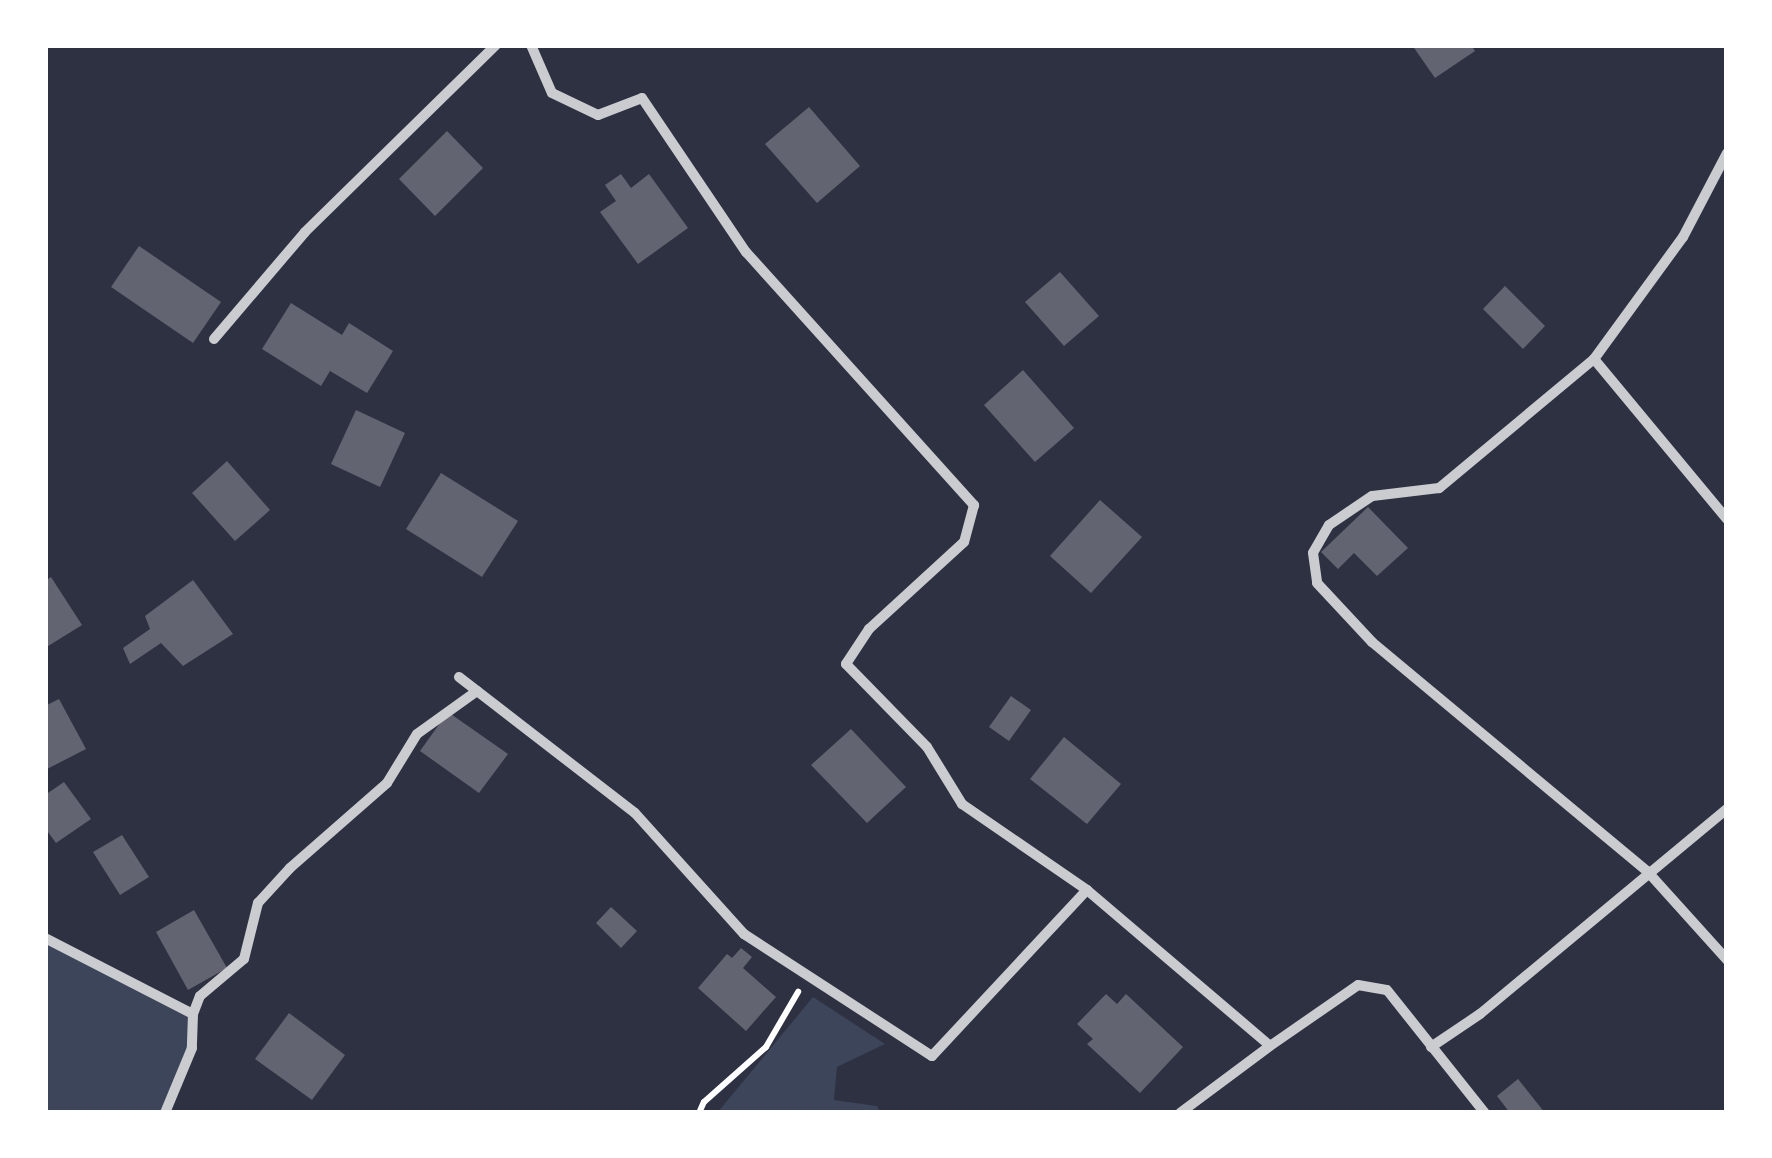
<!DOCTYPE html>
<style>
body{margin:0}
#map{position:relative;width:1772px;height:1158px;overflow:hidden;background:#2d3142;font-family:Helvetica,sans-serif}
div>[style]{position:absolute}
.green>*{inset:0;background:#3c4559}
.building>*{inset:0;background:#626471}
.path>*{height:6px;margin:-3px;padding:0 3px;transform-origin:3px;border-radius:3px;background:#fff}
.minor>*{height:10px;margin:-5px;padding:0 5px;transform-origin:5px;border-radius:5px;background:#caccd0}
span{translate:-50% -50%;white-space:nowrap;text-align:center;line-height:1.15;-webkit-text-stroke:8px #fff;paint-order:stroke}
.frame{position:absolute;inset:0;border:48px solid #fff;pointer-events:none}
</style>
<div id="map">
<div class="green">
<div style="clip-path:polygon(45px 938px,193px 1014px,192px 1048px,165px 1113px,45px 1113px)"></div>
<div style="clip-path:polygon(813px 997px,885px 1044px,837px 1067px,834px 1100px,877px 1106px,880px 1113px,717px 1113px)"></div>
</div>
<div class="building">
<div style="clip-path:polygon(1412px 45px,1471px 45px,1475px 51px,1435px 78px)"></div>
<div style="clip-path:polygon(809px 107px,860px 166px,817px 203px,765px 144px)"></div>
<div style="clip-path:polygon(447px 131px,483px 168px,435px 216px,399px 179px)"></div>
<div style="clip-path:polygon(621px 174px,631px 188px,649px 174px,688px 228px,638px 264px,600px 212px,616px 201px,605px 185px)"></div>
<div style="clip-path:polygon(139px 246px,221px 302px,193px 343px,111px 287px)"></div>
<div style="clip-path:polygon(1060px 272px,1099px 316px,1064px 346px,1025px 302px)"></div>
<div style="clip-path:polygon(1505px 286px,1545px 326px,1523px 349px,1483px 309px)"></div>
<div style="clip-path:polygon(291px 303px,342px 335px,349px 323px,393px 351px,367px 393px,330px 371px,321px 386px,262px 349px)"></div>
<div style="clip-path:polygon(1023px 370px,1074px 428px,1035px 462px,984px 405px)"></div>
<div style="clip-path:polygon(356px 410px,405px 433px,380px 487px,331px 464px)"></div>
<div style="clip-path:polygon(227px 461px,270px 510px,235px 541px,192px 493px)"></div>
<div style="clip-path:polygon(441px 473px,518px 521px,482px 577px,406px 529px)"></div>
<div style="clip-path:polygon(1100px 500px,1142px 537px,1091px 593px,1050px 556px)"></div>
<div style="clip-path:polygon(1368px 507px,1408px 548px,1377px 576px,1354px 553px,1338px 569px,1321px 552px)"></div>
<div style="clip-path:polygon(51px 577px,82px 625px,45px 648px,45px 581px)"></div>
<div style="clip-path:polygon(193px 580px,233px 634px,183px 666px,161px 643px,130px 664px,123px 648px,150px 629px,145px 616px)"></div>
<div style="clip-path:polygon(1011px 696px,1031px 710px,1009px 741px,989px 727px)"></div>
<div style="clip-path:polygon(59px 699px,86px 749px,47px 769px,45px 706px)"></div>
<div style="clip-path:polygon(448px 712px,508px 754px,479px 793px,420px 751px)"></div>
<div style="clip-path:polygon(851px 729px,906px 787px,867px 823px,811px 765px)"></div>
<div style="clip-path:polygon(1064px 737px,1121px 784px,1087px 824px,1030px 779px)"></div>
<div style="clip-path:polygon(64px 782px,91px 819px,56px 843px,45px 828px,45px 795px)"></div>
<div style="clip-path:polygon(122px 835px,149px 877px,120px 895px,93px 852px)"></div>
<div style="clip-path:polygon(611px 907px,637px 931px,621px 948px,596px 923px)"></div>
<div style="clip-path:polygon(194px 910px,227px 968px,188px 990px,156px 932px)"></div>
<div style="clip-path:polygon(741px 948px,752px 957px,743px 968px,776px 997px,746px 1031px,698px 988px,727px 954px,732px 958px)"></div>
<div style="clip-path:polygon(1106px 994px,1117px 1004px,1126px 994px,1183px 1047px,1140px 1093px,1087px 1044px,1093px 1039px,1077px 1024px)"></div>
<div style="clip-path:polygon(289px 1013px,345px 1055px,312px 1100px,255px 1059px)"></div>
<div style="clip-path:polygon(1518px 1079px,1545px 1113px,1510px 1113px,1497px 1096px)"></div>
</div>
<div class="path">
<div style="left:699px;top:1113px;width:12px;rotate:-66deg"></div>
<div style="left:704px;top:1102px;width:83px;rotate:-41.6deg"></div>
<div style="left:766px;top:1047px;width:64px;rotate:-59.8deg"></div>
</div>
<div class="minor">
<div style="left:531px;top:45px;width:52px;rotate:66.4deg"></div>
<div style="left:552px;top:93px;width:51px;rotate:25.6deg"></div>
<div style="left:598px;top:115px;width:47px;rotate:-21.1deg"></div>
<div style="left:642px;top:98px;width:186px;rotate:56deg"></div>
<div style="left:746px;top:252px;width:341px;rotate:48deg"></div>
<div style="left:974px;top:505px;width:38px;rotate:105deg"></div>
<div style="left:964px;top:542px;width:129px;rotate:137.5deg"></div>
<div style="left:869px;top:629px;width:42px;rotate:123.3deg"></div>
<div style="left:846px;top:664px;width:116px;rotate:45.7deg"></div>
<div style="left:927px;top:747px;width:67px;rotate:58.4deg"></div>
<div style="left:962px;top:804px;width:152px;rotate:34.5deg"></div>
<div style="left:1087px;top:890px;width:240px;rotate:40.4deg"></div>
<div style="left:1270px;top:1046px;width:107px;rotate:-34.7deg"></div>
<div style="left:1358px;top:985px;width:29px;rotate:10deg"></div>
<div style="left:1387px;top:990px;width:157px;rotate:51.5deg"></div>
<div style="left:1727px;top:153px;width:95px;rotate:117.6deg"></div>
<div style="left:1683px;top:237px;width:151px;rotate:126.1deg"></div>
<div style="left:1594px;top:359px;width:208px;rotate:50.3deg"></div>
<div style="left:214px;top:339px;width:140px;rotate:-49.6deg"></div>
<div style="left:305px;top:232px;width:267px;rotate:-44.4deg"></div>
<div style="left:1594px;top:359px;width:202px;rotate:140.2deg"></div>
<div style="left:1439px;top:488px;width:67px;rotate:173.2deg"></div>
<div style="left:1372px;top:496px;width:52px;rotate:146deg"></div>
<div style="left:1329px;top:525px;width:32px;rotate:120deg"></div>
<div style="left:1313px;top:553px;width:30px;rotate:82deg"></div>
<div style="left:1317px;top:583px;width:81px;rotate:47deg"></div>
<div style="left:1372px;top:642px;width:358px;rotate:39.8deg"></div>
<div style="left:1647px;top:871px;width:120px;rotate:48deg"></div>
<div style="left:459px;top:677px;width:222px;rotate:37.7deg"></div>
<div style="left:635px;top:813px;width:163px;rotate:48deg"></div>
<div style="left:744px;top:934px;width:224px;rotate:33deg"></div>
<div style="left:932px;top:1056px;width:227px;rotate:-47deg"></div>
<div style="left:45px;top:938px;width:166px;rotate:27.2deg"></div>
<div style="left:193px;top:1014px;width:34px;rotate:92deg"></div>
<div style="left:192px;top:1048px;width:70px;rotate:112.6deg"></div>
<div style="left:193px;top:1014px;width:19px;rotate:-69deg"></div>
<div style="left:200px;top:996px;width:57px;rotate:-40.1deg"></div>
<div style="left:244px;top:959px;width:58px;rotate:-76deg"></div>
<div style="left:258px;top:903px;width:47px;rotate:-47.6deg"></div>
<div style="left:290px;top:868px;width:129px;rotate:-41.2deg"></div>
<div style="left:387px;top:783px;width:57px;rotate:-58.5deg"></div>
<div style="left:417px;top:734px;width:74px;rotate:-35.6deg"></div>
<div style="left:1431px;top:1047px;width:59px;rotate:-34deg"></div>
<div style="left:1480px;top:1014px;width:321px;rotate:-39.7deg"></div>
<div style="left:1180px;top:1113px;width:112px;rotate:-36.7deg"></div>
</div>
<div class="frame"></div>
</div>
